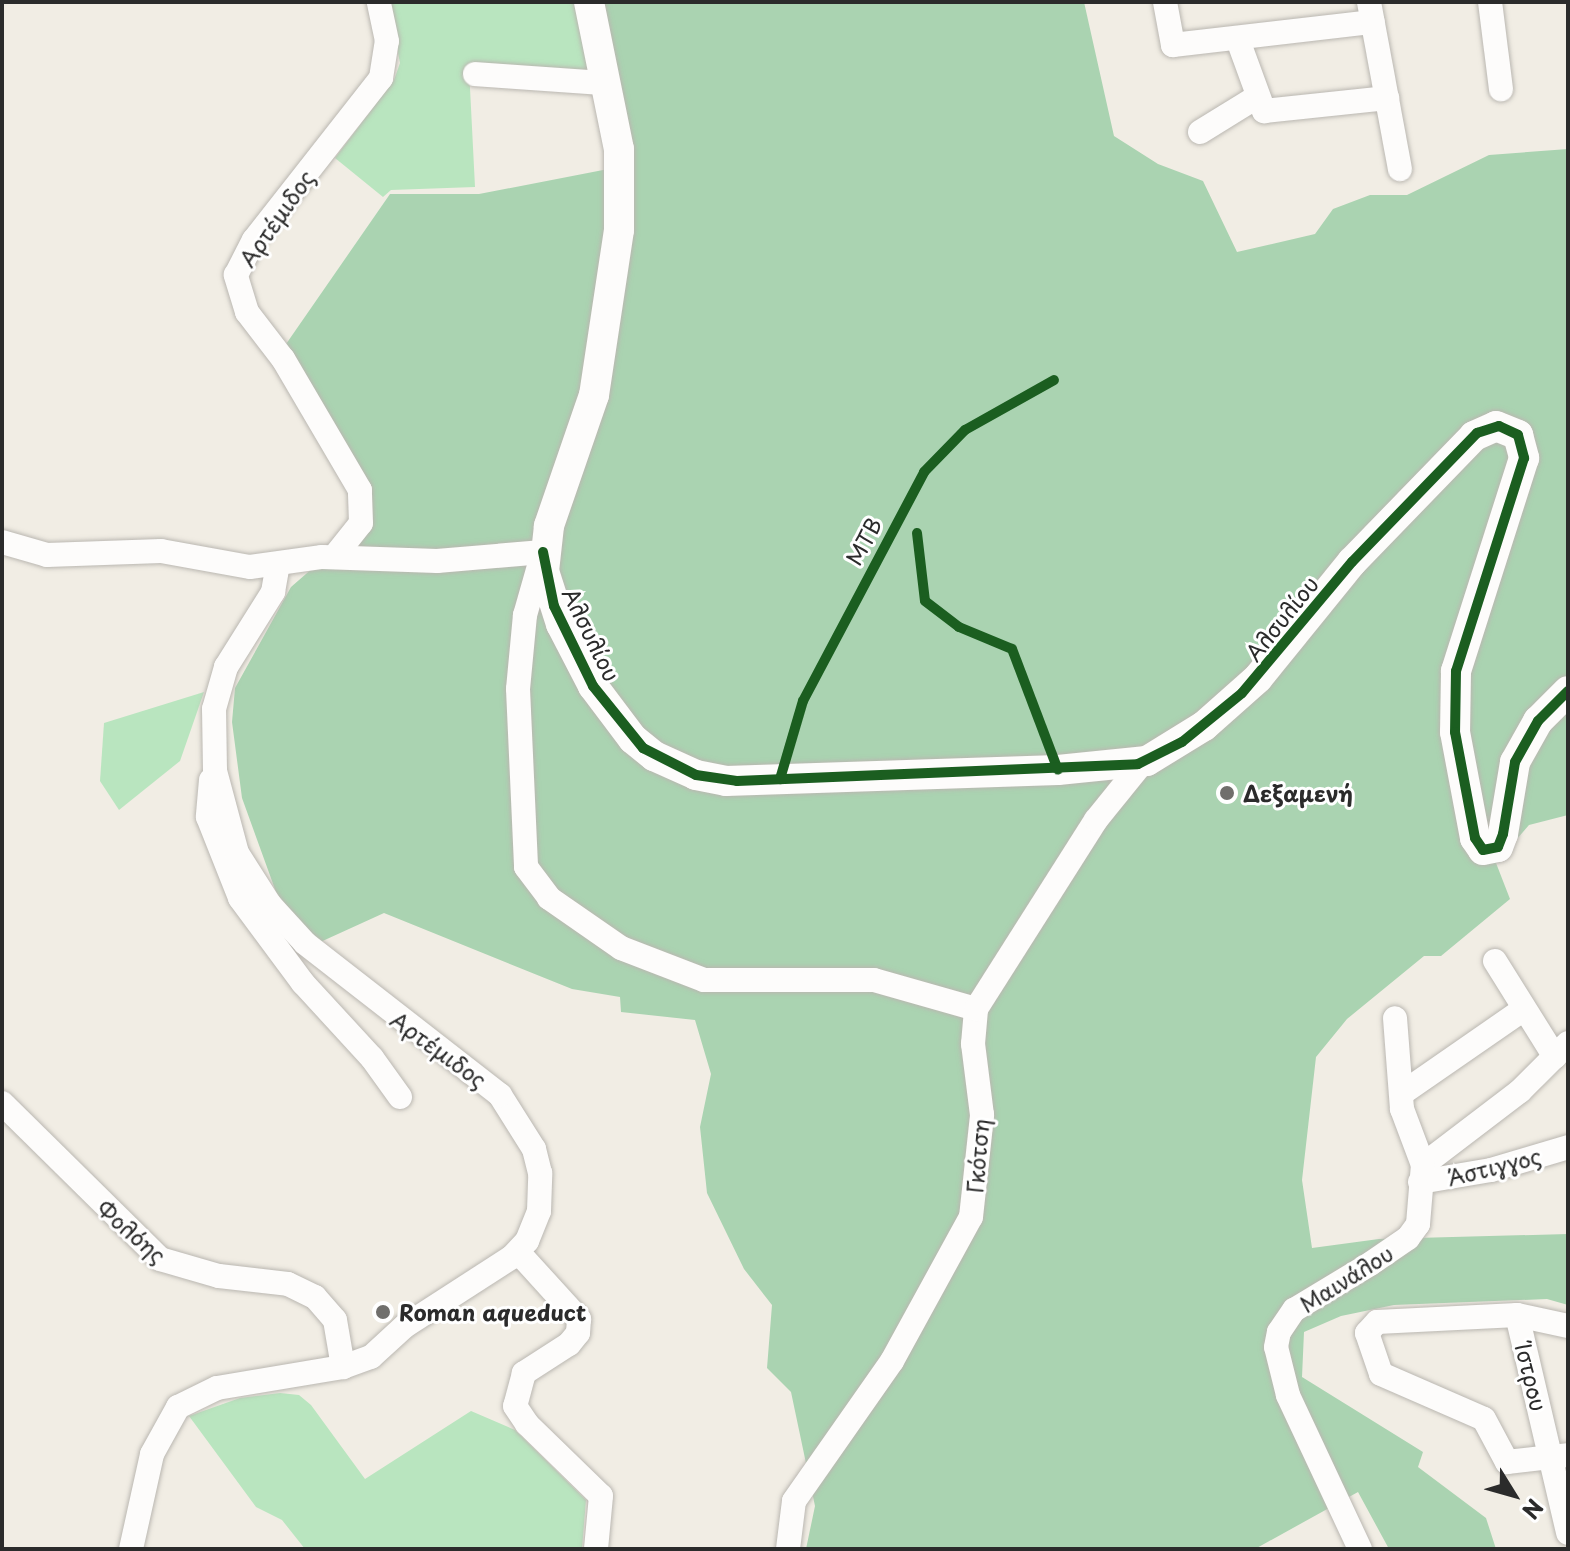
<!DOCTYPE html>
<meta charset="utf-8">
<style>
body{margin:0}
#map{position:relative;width:1570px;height:1551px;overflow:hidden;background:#f1ede4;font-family:"Playpen Sans",sans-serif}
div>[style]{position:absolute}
.green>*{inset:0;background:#b9e5bf}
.forest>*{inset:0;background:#aad3b1}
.roads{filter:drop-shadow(0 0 2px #bab7b1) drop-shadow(0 0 2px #bab7b1)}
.minor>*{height:24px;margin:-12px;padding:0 12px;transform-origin:12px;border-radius:12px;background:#fdfcfb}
.tertiary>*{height:30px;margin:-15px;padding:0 15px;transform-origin:15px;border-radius:15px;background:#fdfcfb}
.cycleway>*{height:10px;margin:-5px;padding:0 5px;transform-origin:5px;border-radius:5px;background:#1b5e20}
.dots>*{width:22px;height:22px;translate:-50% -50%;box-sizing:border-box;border:4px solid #fff;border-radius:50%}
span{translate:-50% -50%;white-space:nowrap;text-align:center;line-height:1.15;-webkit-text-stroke:6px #fff;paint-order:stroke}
.street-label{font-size:22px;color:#2b2b2b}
.poi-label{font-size:22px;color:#2b2b2b;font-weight:700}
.left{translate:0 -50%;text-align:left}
.frame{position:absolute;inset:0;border:4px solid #2b2b2b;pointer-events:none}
.north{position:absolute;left:1474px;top:1455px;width:80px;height:80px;-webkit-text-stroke:6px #fff;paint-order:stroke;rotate:127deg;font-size:22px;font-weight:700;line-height:32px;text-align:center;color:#2b2b2b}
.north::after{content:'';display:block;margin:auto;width:28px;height:36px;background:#2b2b2b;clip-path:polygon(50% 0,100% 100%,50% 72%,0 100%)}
</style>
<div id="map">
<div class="green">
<div style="clip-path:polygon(388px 2px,576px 2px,592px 73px,469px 68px,475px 187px,391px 190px,383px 197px,335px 158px,394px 80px,400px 63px)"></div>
<div style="clip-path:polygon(204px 692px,180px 761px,119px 810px,100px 781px,104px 723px)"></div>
<div style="clip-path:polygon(280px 1393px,299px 1395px,311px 1405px,365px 1479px,471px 1411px,515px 1430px,586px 1500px,582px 1549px,305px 1549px,282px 1520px,256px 1507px,189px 1416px,240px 1398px)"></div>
</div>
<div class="forest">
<div style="clip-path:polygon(604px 2px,1084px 2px,1114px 136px,1158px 164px,1203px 181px,1237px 252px,1315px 234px,1333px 209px,1370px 195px,1407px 195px,1489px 155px,1568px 149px,1568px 815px,1529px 825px,1496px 863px,1510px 899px,1441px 956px,1424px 956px,1347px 1019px,1316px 1057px,1302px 1180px,1312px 1248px,1379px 1239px,1568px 1234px,1568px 1305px,1547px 1299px,1394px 1305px,1341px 1316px,1304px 1332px,1302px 1377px,1423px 1452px,1418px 1467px,1486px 1518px,1496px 1549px,1389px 1549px,1358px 1492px,1255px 1549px,806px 1549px,815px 1506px,791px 1392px,767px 1368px,772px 1305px,744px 1269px,707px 1193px,700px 1127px,711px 1074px,695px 1020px,621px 1012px,620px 997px,572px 989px,384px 913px,316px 944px,276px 892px,242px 798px,232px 722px,235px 688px,291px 587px,368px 520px,284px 347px,390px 194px,479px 194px,634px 164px)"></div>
</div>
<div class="roads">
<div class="minor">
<div style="left:1165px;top:2px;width:44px;rotate:79.5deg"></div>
<div style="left:1173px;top:45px;width:201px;rotate:-6.6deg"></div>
<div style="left:1369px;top:2px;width:170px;rotate:79.5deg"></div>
<div style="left:1490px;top:2px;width:88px;rotate:82.8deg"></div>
<div style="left:1238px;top:40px;width:76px;rotate:69.9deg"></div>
<div style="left:1264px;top:111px;width:124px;rotate:-6deg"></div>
<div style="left:475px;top:74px;width:130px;rotate:4deg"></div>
<div style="left:1200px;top:132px;width:65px;rotate:-31.7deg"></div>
<div style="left:2px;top:542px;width:47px;rotate:16.1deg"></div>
<div style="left:47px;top:555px;width:114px;rotate:-2deg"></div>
<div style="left:161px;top:551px;width:90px;rotate:10.2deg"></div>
<div style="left:250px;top:567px;width:73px;rotate:-7.9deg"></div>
<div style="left:322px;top:557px;width:115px;rotate:2deg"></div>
<div style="left:437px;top:561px;width:106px;rotate:-4.9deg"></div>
<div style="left:543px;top:552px;width:66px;rotate:105.9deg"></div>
<div style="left:525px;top:615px;width:74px;rotate:95.4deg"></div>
<div style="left:518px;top:689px;width:178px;rotate:87.4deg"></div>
<div style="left:526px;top:867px;width:39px;rotate:53deg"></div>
<div style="left:549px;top:898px;width:88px;rotate:34.8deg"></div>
<div style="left:621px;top:948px;width:89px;rotate:21.1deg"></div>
<div style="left:704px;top:980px;width:170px"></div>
<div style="left:874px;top:980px;width:106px;rotate:15.9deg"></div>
<div style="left:334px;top:557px;width:43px;rotate:-51.5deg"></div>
<div style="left:361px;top:523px;width:33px;rotate:-92deg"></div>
<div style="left:360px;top:490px;width:152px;rotate:-120.4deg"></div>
<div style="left:283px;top:359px;width:59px;rotate:-127.5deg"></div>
<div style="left:247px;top:312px;width:39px;rotate:-107deg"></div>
<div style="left:236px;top:275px;width:39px;rotate:-63deg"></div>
<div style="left:254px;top:240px;width:206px;rotate:-51.9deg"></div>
<div style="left:381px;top:78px;width:37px;rotate:-81deg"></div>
<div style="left:387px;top:41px;width:40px;rotate:-102deg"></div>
<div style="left:211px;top:780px;width:37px;rotate:95deg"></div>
<div style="left:208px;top:817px;width:87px;rotate:68.4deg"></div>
<div style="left:240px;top:898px;width:106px;rotate:53.5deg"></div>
<div style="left:303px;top:983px;width:102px;rotate:47.4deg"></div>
<div style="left:372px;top:1058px;width:48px;rotate:54.3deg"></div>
<div style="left:1495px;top:961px;width:113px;rotate:58deg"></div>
<div style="left:1404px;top:1092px;width:146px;rotate:-34.7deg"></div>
<div style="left:2px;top:1103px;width:222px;rotate:44.6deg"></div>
<div style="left:160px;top:1259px;width:61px;rotate:16.1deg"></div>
<div style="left:219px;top:1276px;width:69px;rotate:6.6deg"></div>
<div style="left:288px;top:1284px;width:30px;rotate:26deg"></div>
<div style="left:315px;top:1297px;width:30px;rotate:49deg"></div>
<div style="left:335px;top:1320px;width:48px;rotate:80.3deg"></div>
<div style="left:1423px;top:1165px;width:122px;rotate:-37.3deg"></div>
<div style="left:1520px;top:1091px;width:68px;rotate:-45deg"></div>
<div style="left:1420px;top:1182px;width:72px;rotate:-9.6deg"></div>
<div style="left:1491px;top:1170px;width:80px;rotate:-16.6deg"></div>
<div style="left:518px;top:1252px;width:91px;rotate:47.7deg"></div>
<div style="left:579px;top:1319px;width:14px;rotate:94deg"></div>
<div style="left:578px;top:1333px;width:14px;rotate:129deg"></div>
<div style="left:569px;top:1344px;width:54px;rotate:147.2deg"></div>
<div style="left:524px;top:1373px;width:34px;rotate:105deg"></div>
<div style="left:515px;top:1406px;width:22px;rotate:56deg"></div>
<div style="left:527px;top:1424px;width:103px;rotate:44.2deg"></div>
<div style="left:601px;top:1496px;width:53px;rotate:95.4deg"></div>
<div style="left:1517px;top:1315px;width:224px;rotate:76.8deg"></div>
<div style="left:1568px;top:1326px;width:52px;rotate:-167.8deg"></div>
<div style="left:1517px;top:1315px;width:140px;rotate:177.1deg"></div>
<div style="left:1377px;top:1322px;width:15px;rotate:132deg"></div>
<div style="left:1367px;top:1333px;width:43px;rotate:71.1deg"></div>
<div style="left:1381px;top:1374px;width:112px;rotate:23.6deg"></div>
<div style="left:1484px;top:1419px;width:49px;rotate:61.9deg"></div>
<div style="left:1507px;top:1462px;width:61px;rotate:-6.5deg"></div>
<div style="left:131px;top:1549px;width:97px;rotate:-77.5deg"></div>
<div style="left:152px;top:1454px;width:54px;rotate:-61deg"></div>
<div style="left:178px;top:1407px;width:43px;rotate:-26deg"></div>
<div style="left:217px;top:1388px;width:128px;rotate:-9.5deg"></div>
<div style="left:343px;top:1367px;width:30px;rotate:-20deg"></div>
<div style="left:371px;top:1357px;width:46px;rotate:-42.4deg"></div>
<div style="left:405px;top:1326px;width:127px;rotate:-32.8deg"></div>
<div style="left:512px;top:1257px;width:22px;rotate:-47deg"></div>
<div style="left:527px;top:1241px;width:32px;rotate:-68deg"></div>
<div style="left:539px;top:1211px;width:38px;rotate:-88deg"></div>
<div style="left:540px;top:1173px;width:25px;rotate:-104deg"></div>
<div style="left:534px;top:1149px;width:64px;rotate:-122.2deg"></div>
<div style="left:500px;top:1095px;width:247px;rotate:-142.1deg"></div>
<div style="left:305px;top:943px;width:52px;rotate:-132.6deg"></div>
<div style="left:270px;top:905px;width:62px;rotate:-122.4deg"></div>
<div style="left:237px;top:853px;width:85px;rotate:-105deg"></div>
<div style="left:215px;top:771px;width:62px;rotate:-90.9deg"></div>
<div style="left:214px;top:709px;width:44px;rotate:-74.1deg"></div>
<div style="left:226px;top:667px;width:89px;rotate:-57.9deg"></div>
<div style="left:273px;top:592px;width:27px;rotate:-80deg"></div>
<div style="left:788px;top:1549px;width:48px;rotate:-82.9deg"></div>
<div style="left:794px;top:1501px;width:171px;rotate:-55deg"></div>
<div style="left:892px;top:1361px;width:164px;rotate:-61.3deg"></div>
<div style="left:971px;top:1217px;width:103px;rotate:-83.8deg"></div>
<div style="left:982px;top:1115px;width:72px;rotate:-97.2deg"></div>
<div style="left:973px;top:1044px;width:35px;rotate:-85deg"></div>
<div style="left:976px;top:1009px;width:224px;rotate:-57.6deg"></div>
<div style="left:1096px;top:820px;width:73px;rotate:-51.1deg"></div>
<div style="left:1360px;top:1549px;width:170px;rotate:-115.1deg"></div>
<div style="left:1288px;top:1395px;width:49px;rotate:-104deg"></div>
<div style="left:1276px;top:1347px;width:15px;rotate:-79deg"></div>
<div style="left:1279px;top:1332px;width:27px;rotate:-56deg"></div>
<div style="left:1294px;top:1310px;width:89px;rotate:-31.2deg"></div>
<div style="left:1370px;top:1264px;width:46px;rotate:-34.4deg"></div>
<div style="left:1408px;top:1238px;width:17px;rotate:-54deg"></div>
<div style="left:1418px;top:1224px;width:59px;rotate:-85.2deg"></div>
<div style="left:1423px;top:1165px;width:60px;rotate:-110.6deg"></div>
<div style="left:1402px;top:1109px;width:91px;rotate:-94.4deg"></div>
</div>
<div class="tertiary">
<div style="left:589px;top:2px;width:150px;rotate:78.5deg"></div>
<div style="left:619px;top:149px;width:81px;rotate:90deg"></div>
<div style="left:619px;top:230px;width:167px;rotate:98.6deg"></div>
<div style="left:594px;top:395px;width:139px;rotate:109deg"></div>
<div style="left:549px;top:526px;width:45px;rotate:96.3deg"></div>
<div style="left:544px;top:571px;width:56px;rotate:72.2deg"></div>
<div style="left:561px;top:624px;width:70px;rotate:62.7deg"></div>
<div style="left:593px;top:686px;width:66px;rotate:53deg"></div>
<div style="left:633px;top:739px;width:27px;rotate:39deg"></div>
<div style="left:654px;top:756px;width:46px;rotate:24.3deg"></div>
<div style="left:696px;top:775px;width:31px;rotate:11deg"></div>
<div style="left:726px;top:781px;width:332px;rotate:-1.9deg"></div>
<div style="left:1058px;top:770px;width:89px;rotate:-5.8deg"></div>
<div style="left:1147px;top:761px;width:67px;rotate:-31.6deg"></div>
<div style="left:1204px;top:726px;width:72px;rotate:-41.6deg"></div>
<div style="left:1258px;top:678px;width:149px;rotate:-51deg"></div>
<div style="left:1352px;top:562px;width:175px;rotate:-45.9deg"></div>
<div style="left:1474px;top:436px;width:24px;rotate:-24deg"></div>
<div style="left:1496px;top:426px;width:24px;rotate:22deg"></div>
<div style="left:1518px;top:435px;width:24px;rotate:75deg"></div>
<div style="left:1524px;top:458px;width:224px;rotate:107.7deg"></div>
<div style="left:1456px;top:671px;width:61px;rotate:90.9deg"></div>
<div style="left:1455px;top:732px;width:108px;rotate:79.3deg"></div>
<div style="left:1475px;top:838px;width:14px;rotate:56deg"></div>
<div style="left:1483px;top:850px;width:15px;rotate:-11deg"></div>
<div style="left:1498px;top:847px;width:14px;rotate:-69deg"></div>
<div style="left:1503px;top:834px;width:73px;rotate:-80.5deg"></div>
<div style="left:1515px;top:762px;width:47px;rotate:-60.7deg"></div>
<div style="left:1538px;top:721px;width:42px;rotate:-45deg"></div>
</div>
</div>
<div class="cycleway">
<div style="left:917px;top:533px;width:68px;rotate:83.3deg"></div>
<div style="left:925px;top:601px;width:43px;rotate:37.4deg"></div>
<div style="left:959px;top:627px;width:57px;rotate:22.5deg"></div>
<div style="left:1012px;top:649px;width:129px;rotate:69.2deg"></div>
<div style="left:543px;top:552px;width:55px;rotate:78.5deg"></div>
<div style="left:554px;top:606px;width:89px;rotate:64deg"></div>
<div style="left:593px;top:686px;width:80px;rotate:51.1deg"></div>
<div style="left:643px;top:748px;width:59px;rotate:27deg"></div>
<div style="left:696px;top:775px;width:41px;rotate:8.3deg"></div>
<div style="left:737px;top:781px;width:401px;rotate:-2.4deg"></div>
<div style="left:1138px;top:764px;width:49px;rotate:-26.6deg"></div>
<div style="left:1182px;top:742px;width:77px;rotate:-39.2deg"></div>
<div style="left:1242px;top:693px;width:171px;rotate:-50deg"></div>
<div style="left:1352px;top:562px;width:180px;rotate:-45.9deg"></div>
<div style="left:1477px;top:433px;width:23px;rotate:-18deg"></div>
<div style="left:1499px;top:426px;width:21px;rotate:25deg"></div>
<div style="left:1518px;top:435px;width:24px;rotate:75deg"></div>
<div style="left:1524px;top:458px;width:224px;rotate:107.7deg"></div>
<div style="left:1456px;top:671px;width:61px;rotate:90.9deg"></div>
<div style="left:1455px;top:732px;width:108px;rotate:79.3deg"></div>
<div style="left:1475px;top:838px;width:14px;rotate:56deg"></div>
<div style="left:1483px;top:850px;width:15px;rotate:-11deg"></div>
<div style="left:1498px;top:847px;width:14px;rotate:-69deg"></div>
<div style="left:1503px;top:834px;width:73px;rotate:-80.5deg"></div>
<div style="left:1515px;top:762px;width:47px;rotate:-60.7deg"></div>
<div style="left:1538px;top:721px;width:42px;rotate:-45deg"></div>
<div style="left:780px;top:779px;width:81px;rotate:-73.6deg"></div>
<div style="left:803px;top:701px;width:259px;rotate:-62.1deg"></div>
<div style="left:924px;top:472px;width:59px;rotate:-45.7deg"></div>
<div style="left:965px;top:430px;width:102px;rotate:-29.3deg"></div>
</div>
<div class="dots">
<div style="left:1227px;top:793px;background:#706f6c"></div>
<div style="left:383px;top:1312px;background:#706f6c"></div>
</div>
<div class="street-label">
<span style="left:276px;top:218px;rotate:-55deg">Αρτέμιδος</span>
<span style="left:863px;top:541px;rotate:-62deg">MTB</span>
<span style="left:1281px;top:618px;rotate:-51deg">Αλσυλίου</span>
<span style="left:592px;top:634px;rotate:64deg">Αλσυλίου</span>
<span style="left:439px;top:1049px;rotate:36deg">Αρτέμιδος</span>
<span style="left:977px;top:1156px;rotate:-85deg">Γκότση</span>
<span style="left:1494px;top:1166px;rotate:-14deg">Άστιγγος</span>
<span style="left:132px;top:1231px;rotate:41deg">Φολόης</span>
<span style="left:1346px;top:1278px;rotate:-32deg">Μαινάλου</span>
<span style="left:1532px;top:1377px;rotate:76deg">Ίστρου</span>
</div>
<div class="poi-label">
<span class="left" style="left:1243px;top:793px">Δεξαμενή</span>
<span class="left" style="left:399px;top:1312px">Roman aqueduct</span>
</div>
<div class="frame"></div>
<div class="north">N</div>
</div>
